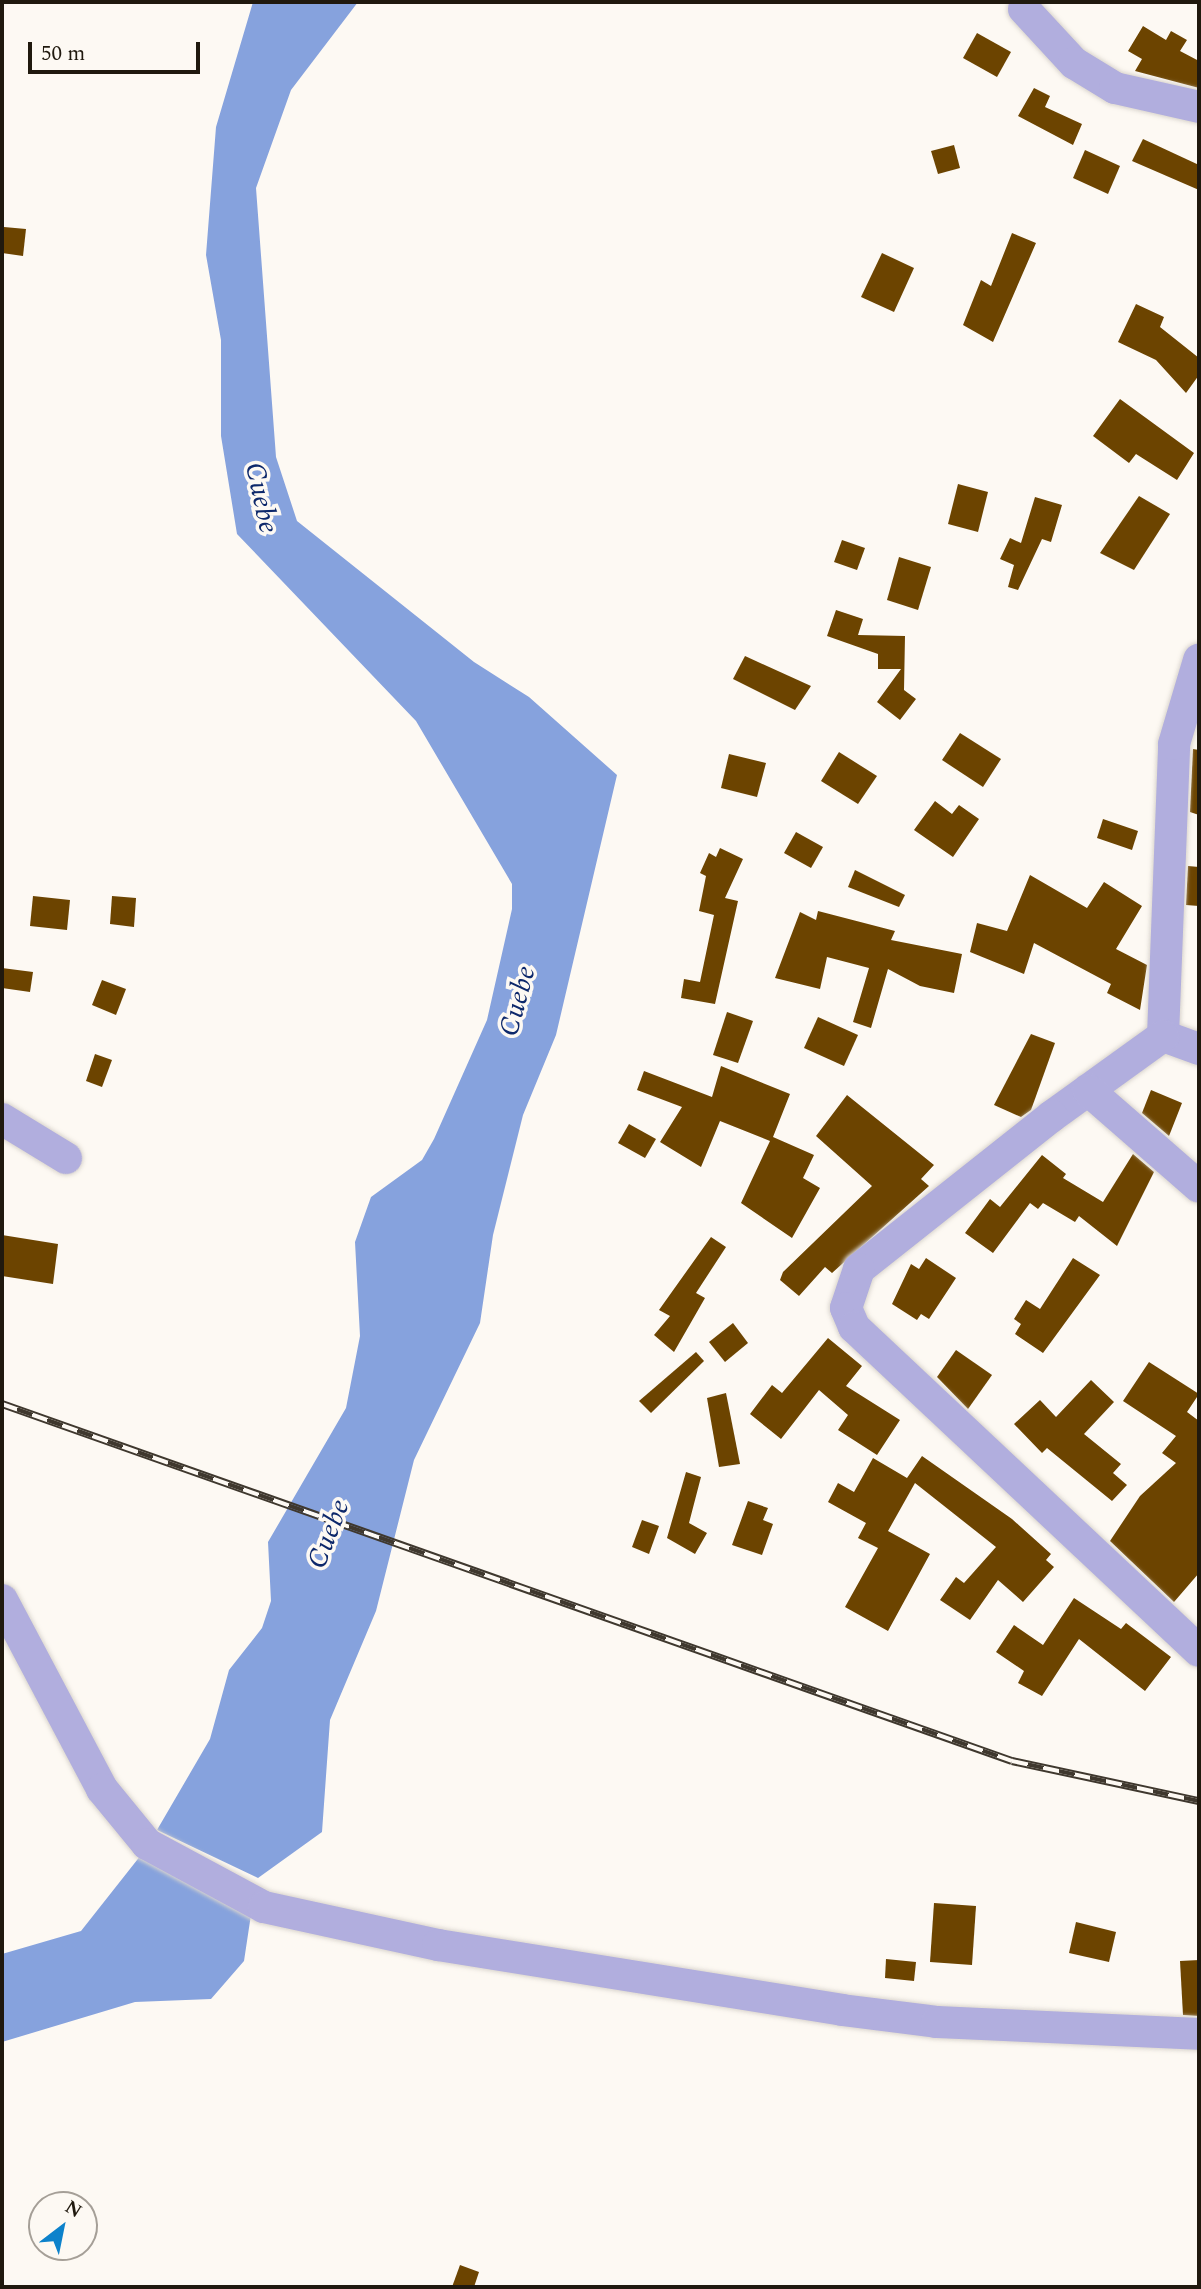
<!DOCTYPE html>
<style>
body{margin:0}
#map{position:relative;width:1201px;height:2289px;overflow:hidden;background:#fdf9f3;font-family:Spectral,serif}
div>[style]{position:absolute}
.water>*{inset:0;background:#86a2dd}
.building>*{inset:0;background:#6c4400}
.roads{filter:drop-shadow(0 0 2px #dad5ce) drop-shadow(0 0 2px #dad5ce)}
.minor>*{height:32px;margin:-16px;padding:0 16px;transform-origin:16px;border-radius:16px;background:#b1aede}
.rail>*{height:8px;margin-top:-4px;transform-origin:0;background:repeating-linear-gradient(90deg,#fdf9f3 0 16px,#3f382e 0 32px);box-sizing:border-box;border-block:2px solid #3f382e}
span{translate:-50% -50%;white-space:nowrap;text-align:center;line-height:1.15;-webkit-text-stroke:7px #fdf9f3;paint-order:stroke}
.water-label{font-size:28px;color:#0d286b;font-style:italic}
.frame{position:absolute;inset:0;border:4px solid #20190e;pointer-events:none}
.north{position:absolute;left:28px;top:2191px;width:70px;height:70px;box-sizing:border-box;background:#fdf9f3;border:2px solid #a59f97;border-radius:50%;rotate:32deg;font-size:19px;font-weight:700;line-height:28px;text-align:center;color:#20190e}
.north::after{content:'';display:block;margin:auto;width:24px;height:32px;background:#0d82cb;clip-path:polygon(50% 0,100% 100%,50% 72%,0 100%)}
.scale{position:absolute;left:28px;top:42px;width:172px;height:32px;box-sizing:border-box;border:4px solid #20190e;border-top:0;padding-left:9px;font-size:21px;line-height:24px;white-space:nowrap;color:#20190e;-webkit-text-stroke:5px #fdf9f3;paint-order:stroke}
</style>
<div id="map">
<div class="water">
<div style="clip-path:polygon(253px 2px,358px 2px,291px 90px,256px 188px,276px 457px,297px 521px,474px 662px,529px 697px,617px 775px,556px 1035px,523px 1115px,493px 1235px,480px 1323px,414px 1460px,376px 1611px,330px 1720px,322px 1832px,258px 1878px,157px 1830px,210px 1739px,229px 1670px,262px 1628px,271px 1601px,268px 1542px,346px 1408px,360px 1336px,355px 1242px,371px 1197px,422px 1160px,434px 1139px,487px 1020px,512px 909px,512px 884px,416px 721px,237px 534px,221px 436px,221px 340px,206px 255px,216px 127px)"></div>
<div style="clip-path:polygon(141px 1855px,252px 1908px,244px 1961px,211px 1999px,135px 2002px,2px 2042px,2px 1954px,81px 1931px)"></div>
</div>
<div class="building">
<div style="clip-path:polygon(1143px 26px,1166px 40px,1171px 31px,1187px 40px,1180px 51px,1199px 61px,1199px 88px,1135px 71px,1142px 59px,1128px 51px)"></div>
<div style="clip-path:polygon(977px 33px,1011px 52px,997px 77px,963px 58px)"></div>
<div style="clip-path:polygon(1034px 88px,1050px 96px,1045px 107px,1082px 124px,1073px 145px,1018px 116px)"></div>
<div style="clip-path:polygon(1143px 139px,1199px 165px,1199px 190px,1132px 161px)"></div>
<div style="clip-path:polygon(954px 145px,960px 168px,938px 174px,931px 151px)"></div>
<div style="clip-path:polygon(1085px 150px,1120px 166px,1108px 194px,1073px 178px)"></div>
<div style="clip-path:polygon(4px 227px,26px 229px,23px 256px,2px 253px)"></div>
<div style="clip-path:polygon(1012px 233px,1036px 243px,993px 342px,963px 325px,981px 280px,991px 286px)"></div>
<div style="clip-path:polygon(882px 253px,914px 268px,894px 312px,861px 297px)"></div>
<div style="clip-path:polygon(1136px 304px,1164px 317px,1160px 327px,1199px 358px,1199px 375px,1186px 393px,1156px 360px,1118px 342px)"></div>
<div style="clip-path:polygon(1120px 399px,1194px 453px,1177px 480px,1136px 454px,1129px 463px,1093px 436px)"></div>
<div style="clip-path:polygon(958px 484px,988px 492px,978px 532px,948px 524px)"></div>
<div style="clip-path:polygon(1139px 496px,1170px 514px,1134px 570px,1100px 553px)"></div>
<div style="clip-path:polygon(1035px 497px,1062px 505px,1051px 542px,1042px 539px,1018px 590px,1008px 587px,1014px 565px,1000px 559px,1010px 538px,1021px 543px)"></div>
<div style="clip-path:polygon(842px 540px,865px 548px,857px 570px,834px 562px)"></div>
<div style="clip-path:polygon(899px 557px,931px 567px,918px 610px,887px 600px)"></div>
<div style="clip-path:polygon(836px 610px,863px 619px,858px 635px,905px 636px,904px 690px,916px 699px,900px 720px,877px 702px,901px 669px,878px 669px,878px 654px,827px 636px)"></div>
<div style="clip-path:polygon(745px 656px,811px 686px,795px 710px,733px 679px)"></div>
<div style="clip-path:polygon(960px 733px,1001px 759px,983px 787px,942px 760px)"></div>
<div style="clip-path:polygon(1193px 749px,1199px 750px,1199px 815px,1190px 812px)"></div>
<div style="clip-path:polygon(839px 752px,877px 776px,858px 804px,821px 781px)"></div>
<div style="clip-path:polygon(729px 754px,766px 763px,757px 797px,721px 788px)"></div>
<div style="clip-path:polygon(935px 801px,952px 814px,959px 805px,979px 819px,953px 857px,914px 830px)"></div>
<div style="clip-path:polygon(1103px 819px,1138px 831px,1132px 850px,1097px 838px)"></div>
<div style="clip-path:polygon(796px 832px,823px 847px,811px 868px,784px 853px)"></div>
<div style="clip-path:polygon(720px 848px,743px 859px,725px 898px,738px 901px,715px 1004px,681px 998px,684px 979px,700px 982px,714px 915px,699px 911px,706px 876px,700px 873px,709px 853px,716px 857px)"></div>
<div style="clip-path:polygon(1188px 866px,1199px 867px,1199px 906px,1186px 905px)"></div>
<div style="clip-path:polygon(855px 870px,905px 895px,899px 907px,848px 887px)"></div>
<div style="clip-path:polygon(1030px 875px,1087px 908px,1104px 882px,1142px 906px,1116px 949px,1147px 965px,1140px 1010px,1107px 993px,1111px 984px,1034px 943px,1024px 974px,970px 952px,977px 923px,1007px 931px)"></div>
<div style="clip-path:polygon(33px 896px,70px 900px,67px 930px,30px 926px)"></div>
<div style="clip-path:polygon(112px 896px,136px 898px,134px 927px,110px 924px)"></div>
<div style="clip-path:polygon(818px 911px,895px 931px,891px 940px,962px 954px,954px 993px,920px 986px,888px 969px,871px 1028px,853px 1022px,869px 968px,827px 957px,820px 989px,775px 978px,800px 912px,816px 920px)"></div>
<div style="clip-path:polygon(2px 968px,33px 972px,30px 992px,2px 988px)"></div>
<div style="clip-path:polygon(102px 980px,126px 989px,116px 1015px,92px 1005px)"></div>
<div style="clip-path:polygon(727px 1012px,753px 1021px,738px 1063px,713px 1055px)"></div>
<div style="clip-path:polygon(818px 1017px,858px 1035px,844px 1066px,804px 1048px)"></div>
<div style="clip-path:polygon(1031px 1034px,1055px 1043px,1031px 1110px,1021px 1117px,994px 1105px)"></div>
<div style="clip-path:polygon(95px 1054px,112px 1060px,102px 1087px,86px 1081px)"></div>
<div style="clip-path:polygon(721px 1066px,790px 1094px,773px 1137px,814px 1155px,803px 1178px,820px 1188px,792px 1238px,741px 1203px,770px 1141px,720px 1121px,701px 1167px,660px 1142px,682px 1107px,637px 1090px,644px 1071px,712px 1097px)"></div>
<div style="clip-path:polygon(1151px 1090px,1182px 1103px,1169px 1136px,1142px 1113px)"></div>
<div style="clip-path:polygon(847px 1095px,934px 1165px,921px 1179px,929px 1186px,832px 1273px,825px 1267px,799px 1296px,780px 1280px,783px 1272px,872px 1186px,816px 1136px)"></div>
<div style="clip-path:polygon(629px 1124px,656px 1139px,645px 1158px,618px 1143px)"></div>
<div style="clip-path:polygon(1133px 1154px,1154px 1172px,1117px 1246px,1079px 1216px,1075px 1222px,1043px 1203px,1038px 1209px,1030px 1203px,993px 1253px,965px 1233px,990px 1199px,1000px 1207px,1042px 1155px,1066px 1174px,1063px 1178px,1103px 1202px)"></div>
<div style="clip-path:polygon(2px 1235px,58px 1244px,53px 1284px,2px 1276px)"></div>
<div style="clip-path:polygon(711px 1237px,726px 1247px,696px 1293px,705px 1298px,674px 1352px,654px 1335px,670px 1316px,659px 1310px)"></div>
<div style="clip-path:polygon(926px 1258px,956px 1278px,929px 1319px,921px 1314px,917px 1320px,892px 1304px,911px 1264px,919px 1269px)"></div>
<div style="clip-path:polygon(1073px 1258px,1100px 1275px,1043px 1353px,1015px 1334px,1021px 1324px,1014px 1319px,1026px 1300px,1040px 1309px)"></div>
<div style="clip-path:polygon(733px 1323px,748px 1343px,725px 1362px,709px 1342px)"></div>
<div style="clip-path:polygon(828px 1338px,862px 1366px,846px 1386px,900px 1420px,877px 1455px,838px 1430px,848px 1415px,819px 1390px,781px 1439px,750px 1414px,772px 1385px,782px 1393px)"></div>
<div style="clip-path:polygon(956px 1350px,992px 1375px,968px 1409px,937px 1377px)"></div>
<div style="clip-path:polygon(696px 1352px,704px 1361px,651px 1413px,639px 1401px)"></div>
<div style="clip-path:polygon(1149px 1362px,1199px 1394px,1187px 1412px,1199px 1421px,1199px 1573px,1174px 1602px,1110px 1541px,1140px 1496px,1176px 1463px,1162px 1453px,1176px 1436px,1123px 1401px)"></div>
<div style="clip-path:polygon(1091px 1380px,1114px 1402px,1084px 1434px,1121px 1464px,1113px 1473px,1127px 1485px,1112px 1501px,1047px 1448px,1042px 1453px,1014px 1424px,1040px 1400px,1056px 1417px)"></div>
<div style="clip-path:polygon(726px 1393px,740px 1464px,719px 1467px,707px 1398px)"></div>
<div style="clip-path:polygon(922px 1456px,1012px 1519px,1051px 1554px,1046px 1560px,1054px 1567px,1023px 1602px,998px 1580px,970px 1620px,940px 1600px,956px 1577px,964px 1583px,996px 1547px,915px 1483px,888px 1531px,930px 1554px,888px 1631px,845px 1607px,878px 1548px,858px 1538px,866px 1523px,828px 1502px,838px 1483px,854px 1492px,873px 1458px,907px 1478px)"></div>
<div style="clip-path:polygon(686px 1472px,701px 1477px,689px 1523px,707px 1533px,695px 1554px,667px 1538px)"></div>
<div style="clip-path:polygon(748px 1501px,768px 1508px,763px 1520px,773px 1524px,762px 1555px,732px 1545px)"></div>
<div style="clip-path:polygon(642px 1520px,659px 1526px,649px 1554px,632px 1547px)"></div>
<div style="clip-path:polygon(1074px 1598px,1121px 1629px,1126px 1623px,1171px 1657px,1145px 1691px,1079px 1639px,1042px 1696px,1018px 1683px,1024px 1671px,996px 1652px,1014px 1625px,1043px 1645px)"></div>
<div style="clip-path:polygon(934px 1903px,976px 1906px,972px 1965px,930px 1962px)"></div>
<div style="clip-path:polygon(1076px 1922px,1116px 1932px,1109px 1962px,1069px 1953px)"></div>
<div style="clip-path:polygon(886px 1959px,916px 1962px,914px 1981px,885px 1978px)"></div>
<div style="clip-path:polygon(1199px 1960px,1199px 2016px,1183px 2015px,1180px 1961px)"></div>
<div style="clip-path:polygon(460px 2265px,479px 2272px,474px 2287px,452px 2287px)"></div>
</div>
<div class="roads">
<div class="minor">
<div style="left:1024px;top:9px;width:74px;rotate:47.2deg"></div>
<div style="left:1074px;top:63px;width:48px;rotate:31.4deg"></div>
<div style="left:1115px;top:88px;width:86px;rotate:12.7deg"></div>
<div style="left:1163px;top:1036px;width:292px;rotate:-87.8deg"></div>
<div style="left:1174px;top:744px;width:88px;rotate:-73.4deg"></div>
<div style="left:1199px;top:1049px;width:38px;rotate:-160deg"></div>
<div style="left:1163px;top:1036px;width:137px;rotate:144.2deg"></div>
<div style="left:1052px;top:1116px;width:246px;rotate:141.6deg"></div>
<div style="left:859px;top:1269px;width:41px;rotate:108.4deg"></div>
<div style="left:846px;top:1308px;width:21px;rotate:67deg"></div>
<div style="left:854px;top:1327px;width:473px;rotate:43.2deg"></div>
<div style="left:1088px;top:1090px;width:147px;rotate:41.1deg"></div>
<div style="left:2px;top:1119px;width:75px;rotate:31.4deg"></div>
<div style="left:2px;top:1600px;width:214px;rotate:62.1deg"></div>
<div style="left:102px;top:1789px;width:71px;rotate:50.7deg"></div>
<div style="left:147px;top:1844px;width:133px;rotate:28.3deg"></div>
<div style="left:264px;top:1907px;width:178px;rotate:12.3deg"></div>
<div style="left:438px;top:1945px;width:409px;rotate:9.1deg"></div>
<div style="left:842px;top:2010px;width:96px;rotate:7.2deg"></div>
<div style="left:937px;top:2022px;width:262px;rotate:2.6deg"></div>
</div>
</div>
<div class="rail">
<div style="left:2px;top:1404px;width:1071px;rotate:19.47deg"></div>
<div style="left:1012px;top:1761px;width:191px;rotate:12.1deg"></div>
</div>
<div class="water-label">
<span style="left:261px;top:498px;rotate:78deg">Cuebe</span>
<span style="left:518px;top:1001px;rotate:-75deg">Cuebe</span>
<span style="left:329px;top:1534px;rotate:-69deg">Cuebe</span>
</div>
<div class="frame"></div>
<div class="north">N</div>
<div class="scale">50 m</div>
</div>
